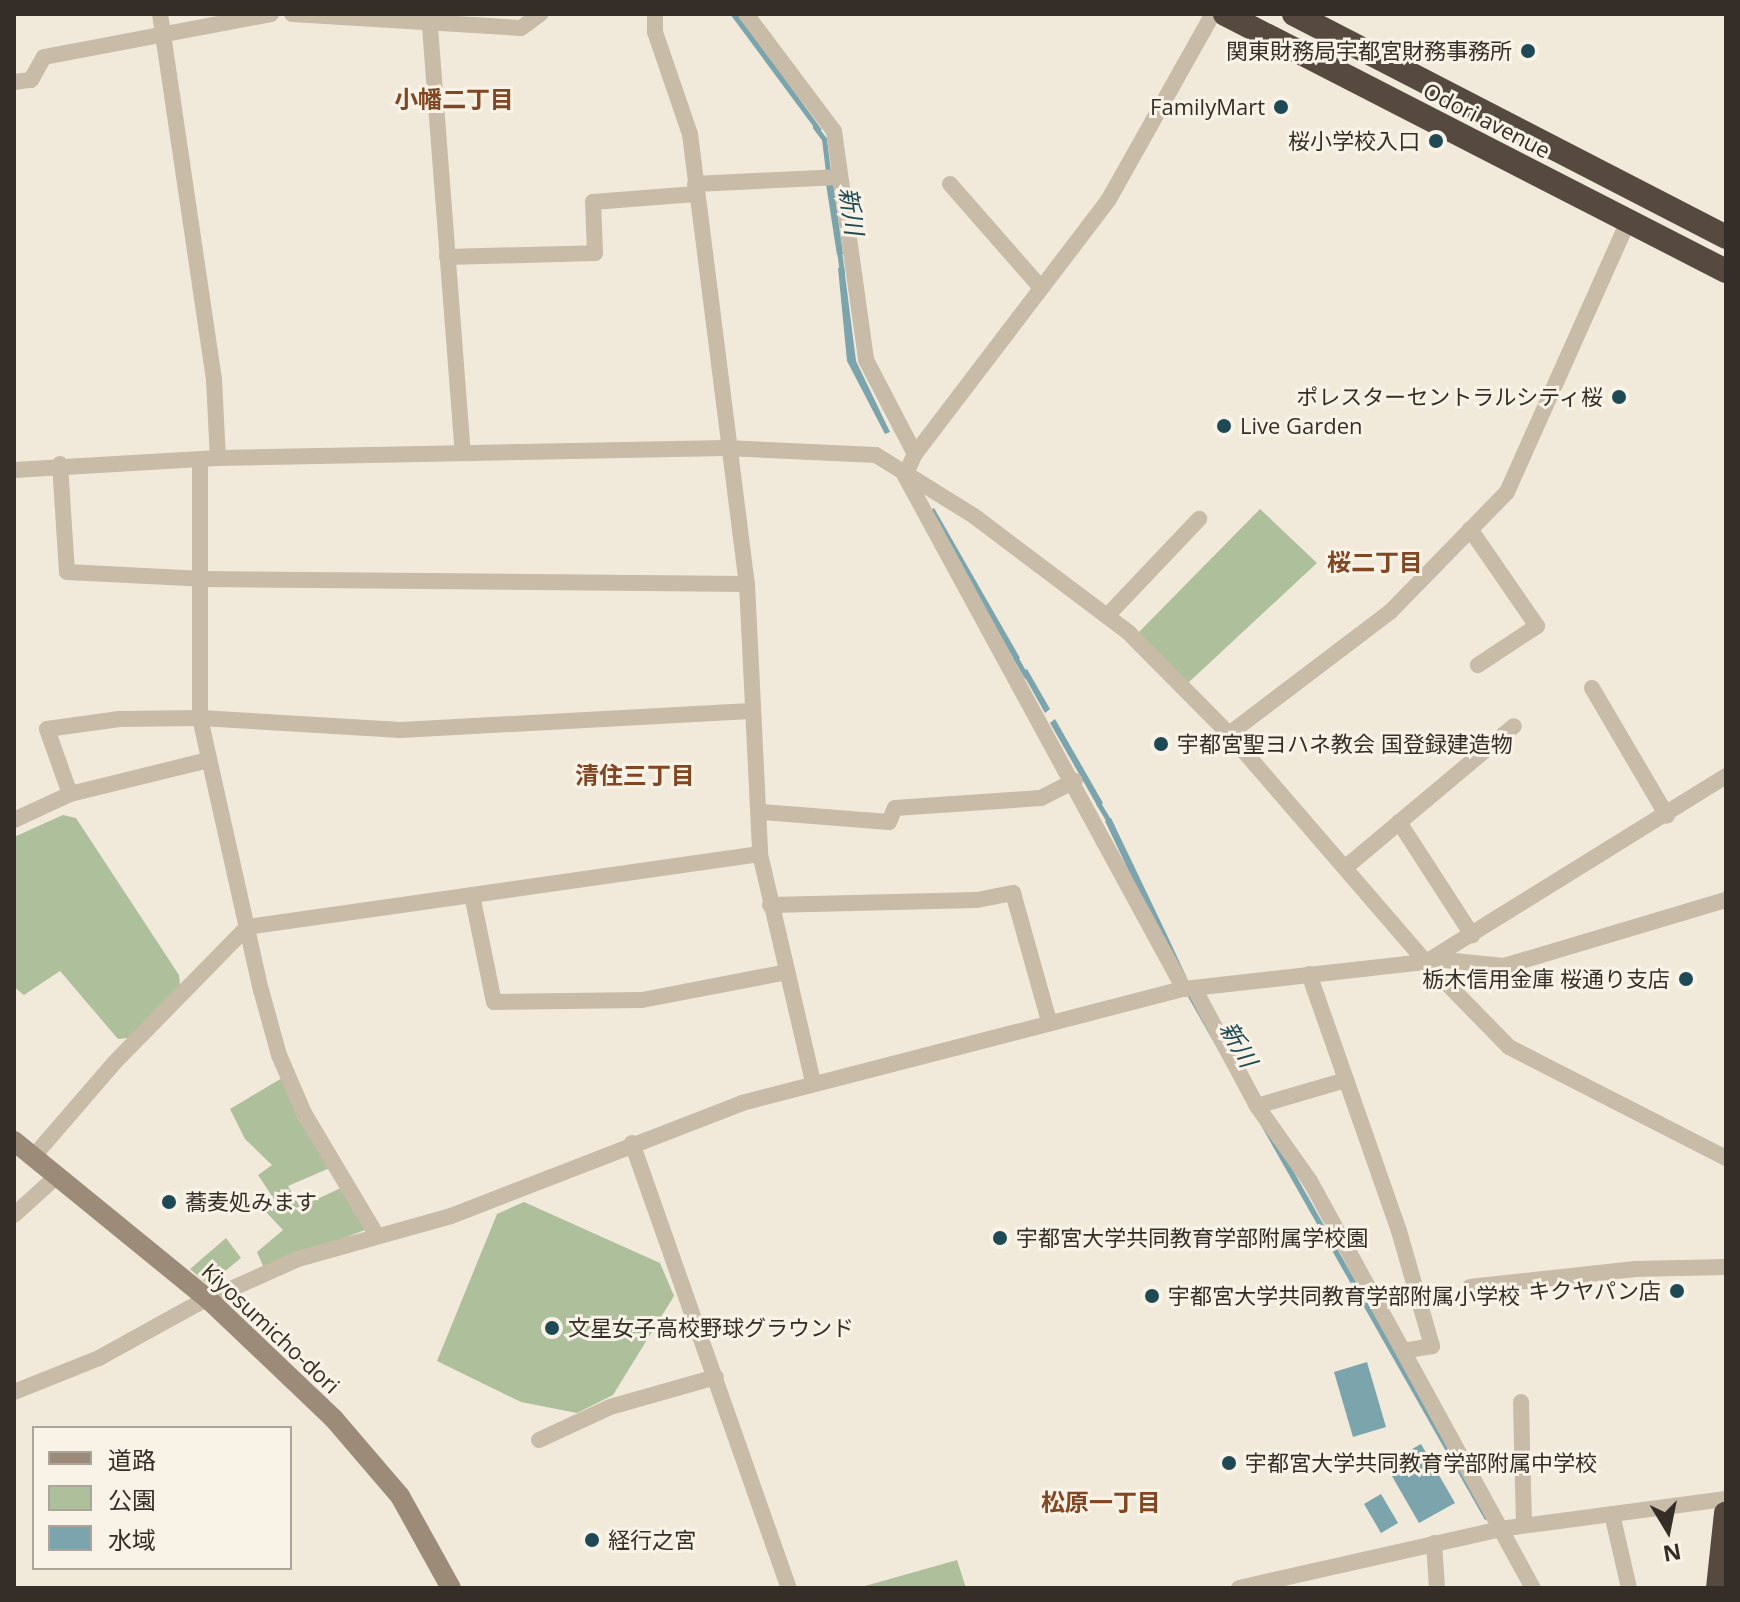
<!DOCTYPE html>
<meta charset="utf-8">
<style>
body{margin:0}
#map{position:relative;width:1740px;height:1602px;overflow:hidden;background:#f1eadb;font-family:"Open Sans","Noto Sans JP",sans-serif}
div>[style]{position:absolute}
.green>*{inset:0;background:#aebf9b}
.water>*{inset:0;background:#7ba4ad}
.stream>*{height:5px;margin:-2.5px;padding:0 2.5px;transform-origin:2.5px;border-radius:2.5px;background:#7ba4ad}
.street>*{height:16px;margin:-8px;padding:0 8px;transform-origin:8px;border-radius:8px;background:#c8bba7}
.secondary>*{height:20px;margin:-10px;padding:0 10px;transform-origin:10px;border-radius:10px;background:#9c8b79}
.highway>*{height:24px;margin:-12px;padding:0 12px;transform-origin:12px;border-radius:12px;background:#56493f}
.dots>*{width:22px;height:22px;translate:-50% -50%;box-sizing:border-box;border:4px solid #f9f3e7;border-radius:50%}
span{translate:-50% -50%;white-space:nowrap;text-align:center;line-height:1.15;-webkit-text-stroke:6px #f9f3e7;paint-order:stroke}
.poi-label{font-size:22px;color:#352e28}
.right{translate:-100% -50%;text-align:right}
.left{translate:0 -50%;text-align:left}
.street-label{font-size:22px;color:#352e28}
.neighbourhood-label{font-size:24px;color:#814723;font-weight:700}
.water-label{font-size:24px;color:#1f4a55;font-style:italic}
.frame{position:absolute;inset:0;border:16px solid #352e28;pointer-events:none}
.legend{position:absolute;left:32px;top:1426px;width:260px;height:144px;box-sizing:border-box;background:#f9f3e7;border:2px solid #aba49b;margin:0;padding:10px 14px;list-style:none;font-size:24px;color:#352e28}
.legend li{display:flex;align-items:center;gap:16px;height:40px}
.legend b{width:40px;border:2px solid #aba49b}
.north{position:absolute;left:1628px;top:1490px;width:80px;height:80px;-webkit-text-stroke:6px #f9f3e7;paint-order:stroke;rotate:170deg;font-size:22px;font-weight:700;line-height:32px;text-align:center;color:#352e28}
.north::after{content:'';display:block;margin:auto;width:28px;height:36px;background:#352e28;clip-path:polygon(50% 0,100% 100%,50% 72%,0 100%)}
</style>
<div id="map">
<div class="green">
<div style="clip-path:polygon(1260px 509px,1317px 563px,1188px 683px,1138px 633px)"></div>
<div style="clip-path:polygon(63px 815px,76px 818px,179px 975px,180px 985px,128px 1038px,118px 1039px,60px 971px,24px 995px,14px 987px,14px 837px)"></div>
<div style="clip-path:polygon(282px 1078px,298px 1119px,332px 1167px,288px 1186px,300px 1207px,343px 1187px,365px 1230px,264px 1268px,257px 1252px,283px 1230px,266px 1212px,276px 1202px,258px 1175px,272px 1165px,245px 1139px,230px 1109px)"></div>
<div style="clip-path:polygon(524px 1202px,660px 1263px,674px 1296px,613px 1395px,577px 1413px,521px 1402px,437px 1361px,497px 1214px)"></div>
<div style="clip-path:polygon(226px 1238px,241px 1258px,208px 1285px,190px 1269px)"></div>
<div style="clip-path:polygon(957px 1560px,966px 1588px,858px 1588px)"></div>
</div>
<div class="water">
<div style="clip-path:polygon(730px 14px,738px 14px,822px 130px,816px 130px)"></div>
<div style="clip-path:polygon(833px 183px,843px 254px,837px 255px,826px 184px)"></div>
<div style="clip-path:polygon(844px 267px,856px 361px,890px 432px,885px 434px,847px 361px,838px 268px)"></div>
<div style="clip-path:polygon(934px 508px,1020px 658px,1015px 661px,929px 511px)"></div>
<div style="clip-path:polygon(1027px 669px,1050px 709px,1045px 713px,1022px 672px)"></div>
<div style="clip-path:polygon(1055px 719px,1103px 803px,1098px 807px,1050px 723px)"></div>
<div style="clip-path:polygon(1111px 818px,1166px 933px,1186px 976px,1180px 979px,1105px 821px)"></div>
<div style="clip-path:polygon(1193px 993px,1489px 1518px,1485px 1520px,1187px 995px)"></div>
<div style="clip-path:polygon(1367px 1362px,1386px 1427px,1353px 1437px,1334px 1372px)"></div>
<div style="clip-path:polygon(1421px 1444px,1455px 1503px,1419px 1523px,1385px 1464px)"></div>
<div style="clip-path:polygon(1381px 1494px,1398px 1523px,1381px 1533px,1364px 1504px)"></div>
</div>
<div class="stream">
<div style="left:815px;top:127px;width:15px;rotate:53deg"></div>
<div style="left:824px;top:139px;width:35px;rotate:83deg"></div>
<div style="left:839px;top:251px;width:22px;rotate:82deg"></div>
<div style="left:1015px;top:657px;width:22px;rotate:60deg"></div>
<div style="left:1098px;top:803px;width:26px;rotate:59deg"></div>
</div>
<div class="street">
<div style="left:160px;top:14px;width:370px;rotate:81.6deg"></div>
<div style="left:214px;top:380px;width:78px;rotate:87.1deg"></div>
<div style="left:292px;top:14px;width:229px;rotate:3.5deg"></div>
<div style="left:521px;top:28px;width:24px;rotate:-36deg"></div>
<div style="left:429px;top:14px;width:440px;rotate:85.6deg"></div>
<div style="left:655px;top:14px;width:18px;rotate:90deg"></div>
<div style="left:655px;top:32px;width:108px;rotate:71.1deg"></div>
<div style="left:690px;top:134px;width:454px;rotate:82.8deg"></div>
<div style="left:747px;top:584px;width:270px;rotate:87.2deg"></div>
<div style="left:760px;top:854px;width:234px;rotate:76.9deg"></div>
<div style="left:746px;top:14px;width:146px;rotate:53.1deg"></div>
<div style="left:834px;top:131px;width:231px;rotate:82deg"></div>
<div style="left:866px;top:360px;width:106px;rotate:62.5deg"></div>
<div style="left:14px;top:82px;width:17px;rotate:-7deg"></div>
<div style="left:31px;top:80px;width:26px;rotate:-61deg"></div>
<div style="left:44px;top:57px;width:231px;rotate:-10.7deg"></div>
<div style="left:695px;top:184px;width:145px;rotate:-2.8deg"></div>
<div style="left:950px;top:184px;width:138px;rotate:48.8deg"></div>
<div style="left:447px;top:257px;width:148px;rotate:-1.5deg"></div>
<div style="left:595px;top:253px;width:51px;rotate:-92.2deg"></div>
<div style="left:593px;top:202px;width:103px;rotate:-4.4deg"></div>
<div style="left:200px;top:461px;width:257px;rotate:90deg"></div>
<div style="left:200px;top:718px;width:279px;rotate:77.4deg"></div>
<div style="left:261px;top:990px;width:67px;rotate:74.5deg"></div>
<div style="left:279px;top:1055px;width:63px;rotate:66.7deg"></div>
<div style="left:304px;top:1113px;width:143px;rotate:59.3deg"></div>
<div style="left:60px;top:464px;width:108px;rotate:86.3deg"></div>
<div style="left:67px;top:572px;width:136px;rotate:2.9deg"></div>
<div style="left:203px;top:579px;width:544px;rotate:0.53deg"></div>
<div style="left:14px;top:470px;width:204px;rotate:-3.4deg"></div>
<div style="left:218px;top:458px;width:508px;rotate:-1.13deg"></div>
<div style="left:726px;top:448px;width:150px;rotate:2.7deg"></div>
<div style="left:876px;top:455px;width:115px;rotate:31.9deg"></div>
<div style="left:974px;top:516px;width:194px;rotate:37deg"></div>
<div style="left:1129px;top:633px;width:142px;rotate:45.3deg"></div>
<div style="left:1229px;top:734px;width:301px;rotate:49.2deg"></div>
<div style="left:1426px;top:962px;width:119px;rotate:45.7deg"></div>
<div style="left:1509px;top:1047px;width:244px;rotate:27.1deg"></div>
<div style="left:1470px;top:529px;width:118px;rotate:55.4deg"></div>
<div style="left:1537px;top:626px;width:71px;rotate:146.5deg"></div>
<div style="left:1107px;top:616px;width:134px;rotate:-46.5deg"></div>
<div style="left:1592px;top:688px;width:148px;rotate:59.6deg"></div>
<div style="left:1229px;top:734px;width:203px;rotate:-37.2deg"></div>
<div style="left:1391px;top:611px;width:166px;rotate:-45.7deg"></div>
<div style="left:1507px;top:492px;width:297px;rotate:-65.9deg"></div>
<div style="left:70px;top:794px;width:142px;rotate:-13.8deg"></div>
<div style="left:761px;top:812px;width:128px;rotate:4.5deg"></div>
<div style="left:889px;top:822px;width:15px;rotate:-67deg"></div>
<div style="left:895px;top:808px;width:146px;rotate:-3.9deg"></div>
<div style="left:1041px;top:798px;width:38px;rotate:-27deg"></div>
<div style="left:14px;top:820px;width:62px;rotate:-24.9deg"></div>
<div style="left:70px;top:794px;width:69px;rotate:-109.5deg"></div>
<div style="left:47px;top:729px;width:73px;rotate:-7.9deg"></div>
<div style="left:119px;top:719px;width:81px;rotate:-0.7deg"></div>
<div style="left:200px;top:718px;width:201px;rotate:3.4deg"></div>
<div style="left:401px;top:730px;width:350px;rotate:-3.1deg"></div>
<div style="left:1399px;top:822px;width:135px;rotate:57.1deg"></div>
<div style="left:1346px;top:867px;width:219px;rotate:-40deg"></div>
<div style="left:472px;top:895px;width:109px;rotate:78.4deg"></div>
<div style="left:494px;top:1002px;width:148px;rotate:-0.8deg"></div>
<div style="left:642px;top:1000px;width:148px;rotate:-10.9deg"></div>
<div style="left:770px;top:905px;width:207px;rotate:-1.4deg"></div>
<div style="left:977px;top:900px;width:37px;rotate:-11deg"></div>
<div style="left:1013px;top:893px;width:133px;rotate:74.3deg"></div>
<div style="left:1435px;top:959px;width:69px;rotate:5.8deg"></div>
<div style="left:1504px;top:966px;width:232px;rotate:-16.6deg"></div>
<div style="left:1309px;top:974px;width:272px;rotate:70.7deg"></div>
<div style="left:1399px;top:1231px;width:120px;rotate:74deg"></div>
<div style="left:1432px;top:1346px;width:27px;rotate:170deg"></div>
<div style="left:1194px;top:988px;width:134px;rotate:61.9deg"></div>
<div style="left:1257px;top:1106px;width:92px;rotate:54.8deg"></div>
<div style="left:1310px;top:1181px;width:464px;rotate:61.3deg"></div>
<div style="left:1184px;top:989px;width:584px;rotate:-118.54deg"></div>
<div style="left:905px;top:476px;width:24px;rotate:-66deg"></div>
<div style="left:915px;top:454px;width:320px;rotate:-52.7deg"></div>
<div style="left:1109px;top:199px;width:212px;rotate:-60.7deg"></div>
<div style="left:1257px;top:1106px;width:93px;rotate:-16.3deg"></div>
<div style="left:632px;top:1143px;width:472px;rotate:70.6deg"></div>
<div style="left:33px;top:1157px;width:124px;rotate:-49.2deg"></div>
<div style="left:114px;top:1063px;width:190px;rotate:-45.6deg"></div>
<div style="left:247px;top:927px;width:518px;rotate:-8.1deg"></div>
<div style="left:14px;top:1215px;width:58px;rotate:-42.2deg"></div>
<div style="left:1470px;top:1287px;width:166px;rotate:-6.2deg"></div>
<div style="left:1635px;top:1269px;width:91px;rotate:-1.3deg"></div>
<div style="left:14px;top:1392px;width:92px;rotate:-21.8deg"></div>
<div style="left:99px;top:1358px;width:112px;rotate:-28.9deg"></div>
<div style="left:197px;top:1304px;width:111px;rotate:-24deg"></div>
<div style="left:298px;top:1259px;width:159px;rotate:-15.7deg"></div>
<div style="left:451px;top:1216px;width:312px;rotate:-21.2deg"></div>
<div style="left:742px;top:1103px;width:456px;rotate:-14.5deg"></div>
<div style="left:1184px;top:989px;width:244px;rotate:-6.4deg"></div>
<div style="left:1426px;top:962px;width:353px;rotate:-31.8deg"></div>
<div style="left:1521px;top:1402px;width:123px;rotate:88.6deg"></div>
<div style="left:539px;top:1440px;width:78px;rotate:-24.9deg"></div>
<div style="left:610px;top:1407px;width:110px;rotate:-15.8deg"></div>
<div style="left:1612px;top:1514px;width:76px;rotate:77.1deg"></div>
<div style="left:1434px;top:1543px;width:45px;rotate:86.2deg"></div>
<div style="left:1239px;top:1588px;width:268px;rotate:-12.7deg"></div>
<div style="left:1500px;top:1529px;width:228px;rotate:-7.6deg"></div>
</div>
<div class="secondary">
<div style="left:14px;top:1141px;width:250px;rotate:39.2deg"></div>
<div style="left:208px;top:1299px;width:174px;rotate:43.6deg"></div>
<div style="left:334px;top:1419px;width:101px;rotate:49.4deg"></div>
<div style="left:400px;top:1496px;width:105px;rotate:61deg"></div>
</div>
<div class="highway">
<div style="left:1225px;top:14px;width:563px;rotate:27.16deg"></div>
<div style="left:1294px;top:14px;width:486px;rotate:27.3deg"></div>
<div style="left:1718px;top:1588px;width:75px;rotate:-83.9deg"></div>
</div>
<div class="dots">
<div style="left:1528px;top:51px;background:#1f4a55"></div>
<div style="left:1281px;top:107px;background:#1f4a55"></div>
<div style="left:1436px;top:141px;background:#1f4a55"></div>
<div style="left:1619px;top:397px;background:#1f4a55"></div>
<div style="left:1224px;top:426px;background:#1f4a55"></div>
<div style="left:1161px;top:744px;background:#1f4a55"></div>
<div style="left:1686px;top:979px;background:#1f4a55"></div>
<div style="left:169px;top:1202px;background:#1f4a55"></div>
<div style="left:1000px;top:1238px;background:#1f4a55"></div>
<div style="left:1677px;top:1291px;background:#1f4a55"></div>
<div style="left:1152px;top:1296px;background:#1f4a55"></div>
<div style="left:552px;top:1328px;background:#1f4a55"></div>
<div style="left:1229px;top:1463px;background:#1f4a55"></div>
<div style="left:592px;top:1540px;background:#1f4a55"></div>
</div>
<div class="poi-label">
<span class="right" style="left:1512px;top:51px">関東財務局宇都宮財務事務所</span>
<span class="right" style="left:1265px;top:107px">FamilyMart</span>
<span class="right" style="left:1420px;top:141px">桜小学校入口</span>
<span class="right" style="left:1603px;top:397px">ポレスターセントラルシティ桜</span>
<span class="left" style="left:1240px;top:426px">Live Garden</span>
<span class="left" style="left:1177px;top:744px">宇都宮聖ヨハネ教会 国登録建造物</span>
<span class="right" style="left:1670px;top:979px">栃木信用金庫 桜通り支店</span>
<span class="left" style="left:185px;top:1202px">蕎麦処みます</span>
<span class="left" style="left:1016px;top:1238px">宇都宮大学共同教育学部附属学校園</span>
<span class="right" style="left:1661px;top:1291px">キクヤパン店</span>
<span class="left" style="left:1168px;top:1296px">宇都宮大学共同教育学部附属小学校</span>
<span class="left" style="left:568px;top:1328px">文星女子高校野球グラウンド</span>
<span class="left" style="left:1245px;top:1463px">宇都宮大学共同教育学部附属中学校</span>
<span class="left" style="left:608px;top:1540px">経行之宮</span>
</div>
<div class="street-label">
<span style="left:1487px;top:120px;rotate:27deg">Odori avenue</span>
<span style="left:271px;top:1328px;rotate:43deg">Kiyosumicho-dori</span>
</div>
<div class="neighbourhood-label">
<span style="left:454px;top:99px">小幡二丁目</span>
<span style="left:1375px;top:562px">桜二丁目</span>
<span style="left:635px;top:775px">清住三丁目</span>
<span style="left:1101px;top:1502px">松原一丁目</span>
</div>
<div class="water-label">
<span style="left:852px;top:211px;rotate:82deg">新川</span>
<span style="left:1239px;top:1044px;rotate:60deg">新川</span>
</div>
<div class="frame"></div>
<ul class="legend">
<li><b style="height:10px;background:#9c8b79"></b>道路</li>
<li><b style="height:22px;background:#aebf9b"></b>公園</li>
<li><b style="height:22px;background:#7ba4ad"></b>水域</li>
</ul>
<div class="north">N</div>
</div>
